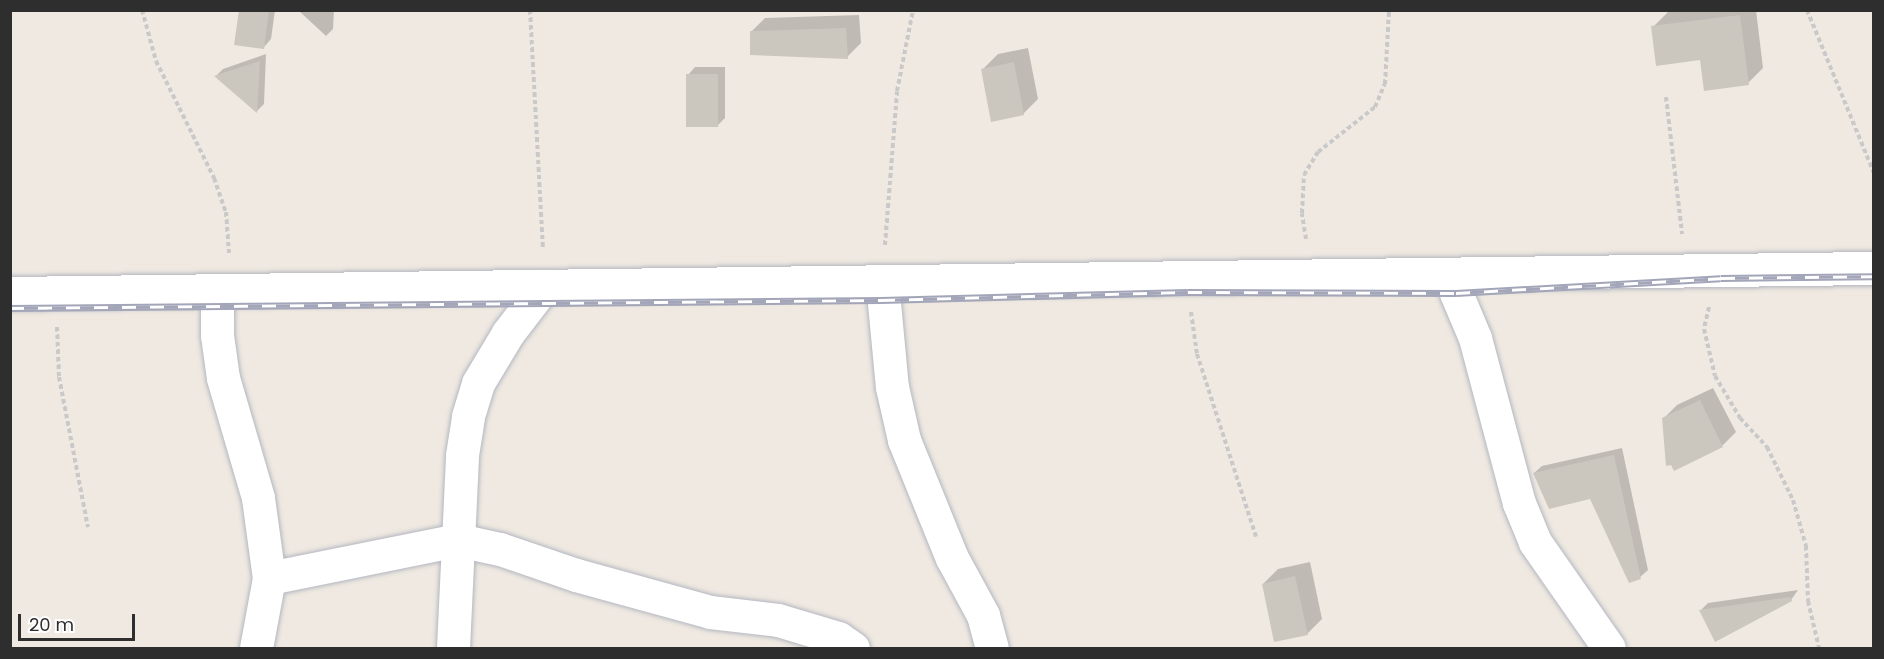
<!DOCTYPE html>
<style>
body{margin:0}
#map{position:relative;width:1884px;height:659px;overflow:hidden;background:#efe9e1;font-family:Poppins,sans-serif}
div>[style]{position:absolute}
.shadow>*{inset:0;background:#0003}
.building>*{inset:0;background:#cbc7bf}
.path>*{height:4px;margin-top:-2px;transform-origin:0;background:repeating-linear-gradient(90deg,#c9c9c9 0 4.5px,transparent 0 7.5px)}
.roads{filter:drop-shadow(0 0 2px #b4b7c1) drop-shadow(0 0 2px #b4b7c1)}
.street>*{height:33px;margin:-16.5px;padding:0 16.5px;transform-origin:16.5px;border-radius:16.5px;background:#fff}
.rail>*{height:7px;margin-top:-3.5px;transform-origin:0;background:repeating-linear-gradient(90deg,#fff 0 14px,#a3a6b8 0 28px);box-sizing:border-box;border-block:2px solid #a3a6b8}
span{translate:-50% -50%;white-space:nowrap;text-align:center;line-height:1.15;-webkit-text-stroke:5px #fff;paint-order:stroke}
.frame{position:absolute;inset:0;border:12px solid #2e2e2e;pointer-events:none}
.scale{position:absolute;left:18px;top:614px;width:117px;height:27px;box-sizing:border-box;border:3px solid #2e2e2e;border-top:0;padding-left:8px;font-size:18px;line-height:21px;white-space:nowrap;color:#2e2e2e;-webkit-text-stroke:4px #fff;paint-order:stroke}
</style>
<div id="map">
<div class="shadow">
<div style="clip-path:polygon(240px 10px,275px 10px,271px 39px,264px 47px)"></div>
<div style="clip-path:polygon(298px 10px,334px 10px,333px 29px,326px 36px)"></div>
<div style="clip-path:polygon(1756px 10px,1763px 68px,1748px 83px,1653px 27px,1668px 12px)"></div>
<div style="clip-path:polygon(859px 15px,861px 43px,847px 57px,751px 32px,765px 18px)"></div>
<div style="clip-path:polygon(1028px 48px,1038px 99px,1023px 114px,983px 69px,998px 54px)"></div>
<div style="clip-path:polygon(266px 54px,264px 104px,257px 111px,216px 76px,223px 69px)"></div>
<div style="clip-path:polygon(695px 67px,725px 67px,725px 118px,717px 126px,688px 75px)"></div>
<div style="clip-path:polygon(1713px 388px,1736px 432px,1723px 445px,1675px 469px,1663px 419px,1677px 405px)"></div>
<div style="clip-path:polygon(1622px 448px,1648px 570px,1640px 577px,1590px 497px,1534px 473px,1542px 466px)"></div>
<div style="clip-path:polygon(1310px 562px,1322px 619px,1307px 634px,1263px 584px,1278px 569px)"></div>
<div style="clip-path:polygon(1798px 590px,1791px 600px,1701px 610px,1708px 603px)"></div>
</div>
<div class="building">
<div style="clip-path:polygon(239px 10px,269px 10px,264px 49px,234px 45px)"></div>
<div style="clip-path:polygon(1740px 15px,1749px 85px,1704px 91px,1700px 60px,1656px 66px,1651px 26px)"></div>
<div style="clip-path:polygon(846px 28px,848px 59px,750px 55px,750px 31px)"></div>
<div style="clip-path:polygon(260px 61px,257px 113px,214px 76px)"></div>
<div style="clip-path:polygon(1014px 62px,1024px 115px,991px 122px,981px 69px)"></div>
<div style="clip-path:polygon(686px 74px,718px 74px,718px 127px,686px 127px)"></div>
<div style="clip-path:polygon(1700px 400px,1723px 447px,1674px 471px,1671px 465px,1666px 466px,1662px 418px)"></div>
<div style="clip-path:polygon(1614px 455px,1641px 579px,1629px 583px,1590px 499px,1549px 509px,1533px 473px)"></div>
<div style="clip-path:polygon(1295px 576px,1308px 635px,1274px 642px,1262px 584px)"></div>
<div style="clip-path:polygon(1791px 597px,1792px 601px,1715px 642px,1699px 610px)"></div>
</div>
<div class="path">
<div style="left:142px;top:10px;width:53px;rotate:74.6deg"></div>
<div style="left:156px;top:61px;width:131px;rotate:63.6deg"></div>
<div style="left:214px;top:178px;width:36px;rotate:71deg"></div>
<div style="left:226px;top:212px;width:41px;rotate:85.8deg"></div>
<div style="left:530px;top:10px;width:239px;rotate:86.9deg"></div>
<div style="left:1807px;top:10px;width:176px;rotate:67.7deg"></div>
<div style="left:1666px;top:97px;width:138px;rotate:83.3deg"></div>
<div style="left:1306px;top:239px;width:26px;rotate:-99deg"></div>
<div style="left:1302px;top:213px;width:38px;rotate:-87deg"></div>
<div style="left:1304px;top:175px;width:27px;rotate:-59deg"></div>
<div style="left:1318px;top:152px;width:73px;rotate:-38.3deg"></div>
<div style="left:1375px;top:107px;width:25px;rotate:-67deg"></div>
<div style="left:1385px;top:84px;width:74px;rotate:-86.9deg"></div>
<div style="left:885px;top:245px;width:154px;rotate:-85.5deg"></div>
<div style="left:897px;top:91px;width:83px;rotate:-78.8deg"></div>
<div style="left:1709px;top:307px;width:23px;rotate:103deg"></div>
<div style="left:1704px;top:329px;width:48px;rotate:76.8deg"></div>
<div style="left:1715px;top:376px;width:49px;rotate:59.2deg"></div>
<div style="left:1740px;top:418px;width:40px;rotate:47deg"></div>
<div style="left:1767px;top:447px;width:59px;rotate:63.9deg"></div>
<div style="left:1793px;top:500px;width:48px;rotate:74.2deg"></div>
<div style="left:1806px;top:546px;width:55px;rotate:87.9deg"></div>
<div style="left:1808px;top:601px;width:48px;rotate:76.8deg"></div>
<div style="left:1191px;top:312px;width:42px;rotate:81.9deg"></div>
<div style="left:1197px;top:354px;width:192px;rotate:72.1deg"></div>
<div style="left:57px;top:327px;width:50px;rotate:87.7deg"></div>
<div style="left:59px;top:377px;width:153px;rotate:79.1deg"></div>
</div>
<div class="roads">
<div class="street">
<div style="left:1460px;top:275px;width:18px;rotate:103deg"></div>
<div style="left:1456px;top:293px;width:49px;rotate:67.1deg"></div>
<div style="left:1475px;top:338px;width:171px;rotate:75.1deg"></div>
<div style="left:1519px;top:503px;width:42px;rotate:67.7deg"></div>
<div style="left:1535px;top:542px;width:129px;rotate:55.1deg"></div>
<div style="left:882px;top:282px;width:105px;rotate:84.6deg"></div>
<div style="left:892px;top:387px;width:54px;rotate:77.2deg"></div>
<div style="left:904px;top:440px;width:127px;rotate:67.9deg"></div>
<div style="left:952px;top:558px;width:65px;rotate:61.5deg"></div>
<div style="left:983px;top:615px;width:34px;rotate:75deg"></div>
<div style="left:224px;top:291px;width:17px;rotate:114deg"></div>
<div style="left:217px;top:307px;width:28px;rotate:90deg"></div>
<div style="left:217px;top:335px;width:43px;rotate:82.1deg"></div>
<div style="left:223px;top:378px;width:125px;rotate:73.7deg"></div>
<div style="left:258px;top:498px;width:81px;rotate:82.2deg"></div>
<div style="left:269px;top:578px;width:71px;rotate:100.5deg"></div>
<div style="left:10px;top:293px;width:1864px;rotate:-0.77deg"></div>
<div style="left:269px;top:578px;width:193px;rotate:-11.4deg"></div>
<div style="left:458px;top:540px;width:43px;rotate:12.1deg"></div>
<div style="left:500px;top:549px;width:80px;rotate:18.9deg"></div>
<div style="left:576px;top:575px;width:139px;rotate:15.4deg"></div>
<div style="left:710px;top:612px;width:68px;rotate:6.7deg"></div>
<div style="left:778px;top:620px;width:63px;rotate:16.7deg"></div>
<div style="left:838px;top:638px;width:18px;rotate:34deg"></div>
<div style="left:453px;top:648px;width:193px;rotate:-87.3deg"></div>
<div style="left:462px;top:455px;width:39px;rotate:-81deg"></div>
<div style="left:468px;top:416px;width:34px;rotate:-73deg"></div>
<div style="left:478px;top:383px;width:58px;rotate:-59deg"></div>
<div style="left:508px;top:333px;width:59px;rotate:-52.5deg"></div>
</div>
</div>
<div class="rail">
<div style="left:10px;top:308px;width:871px;rotate:-0.53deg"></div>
<div style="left:881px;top:300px;width:307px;rotate:-1.5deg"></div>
<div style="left:1188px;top:292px;width:268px;rotate:0.2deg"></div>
<div style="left:1456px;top:293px;width:265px;rotate:-3.2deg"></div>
<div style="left:1721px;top:278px;width:153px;rotate:-0.7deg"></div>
</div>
<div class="frame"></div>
<div class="scale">20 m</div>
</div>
